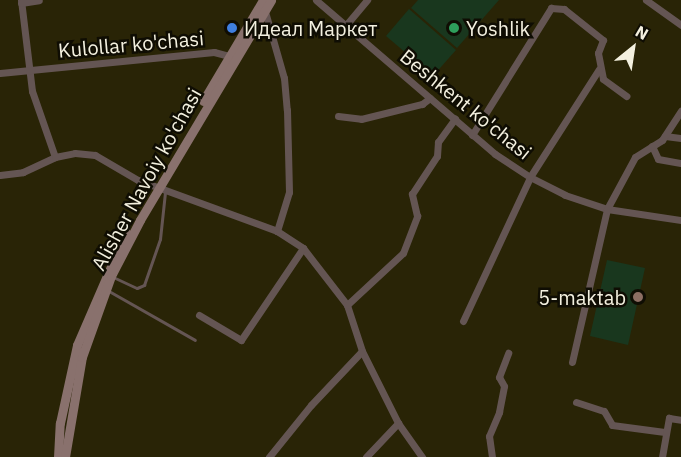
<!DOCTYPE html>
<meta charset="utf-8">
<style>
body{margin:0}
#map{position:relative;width:681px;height:457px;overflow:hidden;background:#292406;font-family:"IBM Plex Sans",sans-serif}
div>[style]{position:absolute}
.green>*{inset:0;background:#19371e}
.service>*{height:3px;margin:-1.5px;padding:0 1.5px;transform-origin:1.5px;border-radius:1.5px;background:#645553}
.minor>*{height:7px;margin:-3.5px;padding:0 3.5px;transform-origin:3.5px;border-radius:3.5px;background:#645553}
.secondary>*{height:9px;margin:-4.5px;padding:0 4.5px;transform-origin:4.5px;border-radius:4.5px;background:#89716d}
.dots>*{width:16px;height:16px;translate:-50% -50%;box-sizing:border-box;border:3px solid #0f0d03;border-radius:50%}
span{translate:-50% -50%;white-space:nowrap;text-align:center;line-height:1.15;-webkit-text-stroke:5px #0f0d03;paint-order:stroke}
.poi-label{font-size:20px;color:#f3f0df}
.left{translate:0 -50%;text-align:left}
.right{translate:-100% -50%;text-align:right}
.street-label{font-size:20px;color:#f3f0df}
.north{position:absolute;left:603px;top:18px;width:60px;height:60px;-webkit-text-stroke:4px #0f0d03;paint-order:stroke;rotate:30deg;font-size:16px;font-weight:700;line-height:24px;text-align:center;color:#f3f0df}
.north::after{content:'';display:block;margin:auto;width:21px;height:27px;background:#f3f0df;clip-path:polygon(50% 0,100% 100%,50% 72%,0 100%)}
</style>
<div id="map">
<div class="green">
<div style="clip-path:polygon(418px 0,499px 0,457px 48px,411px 8px)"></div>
<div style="clip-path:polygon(409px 9px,456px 50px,433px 76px,386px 36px)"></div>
<div style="clip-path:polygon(607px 260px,645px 268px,628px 345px,590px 336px)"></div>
</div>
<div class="service">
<div style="left:113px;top:277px;width:26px;rotate:25deg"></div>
<div style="left:137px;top:288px;width:8px;rotate:-23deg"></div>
<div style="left:144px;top:285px;width:49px;rotate:-70.8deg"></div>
<div style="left:160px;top:239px;width:47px;rotate:-83.9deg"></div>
<div style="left:107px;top:290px;width:101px;rotate:29.6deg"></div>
</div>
<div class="minor">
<div style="left:21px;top:0;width:92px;rotate:83.1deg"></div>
<div style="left:32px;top:91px;width:70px;rotate:70.8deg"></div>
<div style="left:316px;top:0;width:236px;rotate:40.7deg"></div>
<div style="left:495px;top:154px;width:42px;rotate:33.3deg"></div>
<div style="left:530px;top:177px;width:39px;rotate:27deg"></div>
<div style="left:565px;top:195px;width:44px;rotate:18.4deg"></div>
<div style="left:607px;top:209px;width:75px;rotate:8.5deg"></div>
<div style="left:646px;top:0;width:43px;rotate:35.5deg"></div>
<div style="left:21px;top:3px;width:18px;rotate:-9deg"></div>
<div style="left:264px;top:8px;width:73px;rotate:74.1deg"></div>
<div style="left:284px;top:78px;width:32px;rotate:85deg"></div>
<div style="left:287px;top:110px;width:82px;rotate:88.6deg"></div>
<div style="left:289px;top:192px;width:41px;rotate:107.1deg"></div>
<div style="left:346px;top:25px;width:33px;rotate:-50deg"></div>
<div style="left:0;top:73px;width:215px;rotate:-5.6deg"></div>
<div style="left:214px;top:52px;width:20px;rotate:15deg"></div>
<div style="left:338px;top:116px;width:23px;rotate:7deg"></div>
<div style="left:361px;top:119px;width:63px;rotate:-13.8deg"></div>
<div style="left:422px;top:104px;width:10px;rotate:-37deg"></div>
<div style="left:472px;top:135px;width:150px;rotate:-58.1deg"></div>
<div style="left:551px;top:8px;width:13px;rotate:4deg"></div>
<div style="left:564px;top:9px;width:50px;rotate:38.5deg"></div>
<div style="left:603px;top:40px;width:14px;rotate:111deg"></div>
<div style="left:598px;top:53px;width:26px;rotate:79deg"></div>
<div style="left:603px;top:79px;width:29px;rotate:36deg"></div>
<div style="left:665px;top:136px;width:16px;rotate:7deg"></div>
<div style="left:652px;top:146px;width:14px;rotate:65deg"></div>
<div style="left:658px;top:159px;width:23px;rotate:10deg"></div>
<div style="left:0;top:175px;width:23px;rotate:-7deg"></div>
<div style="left:23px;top:172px;width:35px;rotate:-25deg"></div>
<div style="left:55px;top:157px;width:20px;rotate:-11deg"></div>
<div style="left:75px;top:153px;width:20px;rotate:6deg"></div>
<div style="left:95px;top:155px;width:50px;rotate:30.2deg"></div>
<div style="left:138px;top:180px;width:148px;rotate:20.1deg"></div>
<div style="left:277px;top:231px;width:31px;rotate:33deg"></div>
<div style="left:303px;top:248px;width:72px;rotate:52.3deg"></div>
<div style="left:347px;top:305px;width:48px;rotate:71.9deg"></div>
<div style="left:362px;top:351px;width:80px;rotate:63.4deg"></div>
<div style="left:398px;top:423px;width:42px;rotate:54.8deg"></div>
<div style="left:347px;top:305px;width:76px;rotate:-42.9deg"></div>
<div style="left:403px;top:253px;width:40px;rotate:-69deg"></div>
<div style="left:417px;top:216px;width:23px;rotate:-103deg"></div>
<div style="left:412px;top:194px;width:45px;rotate:-56.7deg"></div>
<div style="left:437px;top:156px;width:14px;rotate:-86deg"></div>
<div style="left:438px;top:142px;width:29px;rotate:-54deg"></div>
<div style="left:199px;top:315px;width:49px;rotate:30.8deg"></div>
<div style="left:241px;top:340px;width:111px;rotate:-56deg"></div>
<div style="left:463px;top:321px;width:159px;rotate:-65deg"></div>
<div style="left:530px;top:177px;width:128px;rotate:-57.4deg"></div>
<div style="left:572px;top:362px;width:157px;rotate:-77.1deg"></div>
<div style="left:607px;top:209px;width:59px;rotate:-61.7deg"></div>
<div style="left:635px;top:157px;width:32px;rotate:-32deg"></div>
<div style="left:662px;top:140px;width:35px;rotate:-57deg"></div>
<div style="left:576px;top:402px;width:29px;rotate:18deg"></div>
<div style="left:604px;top:411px;width:16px;rotate:60deg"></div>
<div style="left:612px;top:425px;width:53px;rotate:7.5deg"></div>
<div style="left:269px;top:457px;width:67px;rotate:-51.1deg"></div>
<div style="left:311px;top:405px;width:74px;rotate:-46.6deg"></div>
<div style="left:366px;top:457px;width:47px;rotate:-46.7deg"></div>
<div style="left:492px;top:457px;width:21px;rotate:-98deg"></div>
<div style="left:489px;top:436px;width:26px;rotate:-67deg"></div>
<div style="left:499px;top:412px;width:26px;rotate:-79deg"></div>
<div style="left:504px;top:386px;width:10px;rotate:-119deg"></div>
<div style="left:499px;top:377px;width:26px;rotate:-69deg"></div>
<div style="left:662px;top:457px;width:40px;rotate:-80deg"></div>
<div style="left:669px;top:418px;width:12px;rotate:9deg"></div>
</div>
<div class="secondary">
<div style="left:203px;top:101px;width:117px;rotate:-59.3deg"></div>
<div style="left:58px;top:457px;width:34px;rotate:-87deg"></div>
<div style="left:60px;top:423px;width:80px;rotate:-77.7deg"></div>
<div style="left:77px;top:345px;width:123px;rotate:-66.6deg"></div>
<div style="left:65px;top:457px;width:101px;rotate:-80.4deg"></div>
<div style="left:82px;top:357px;width:86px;rotate:-70.3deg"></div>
<div style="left:111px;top:276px;width:63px;rotate:-62.6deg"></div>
<div style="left:140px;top:220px;width:256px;rotate:-59.2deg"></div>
</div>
<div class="dots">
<div style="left:232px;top:28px;background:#3f7fe0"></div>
<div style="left:454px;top:28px;background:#2e9e5b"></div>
<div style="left:638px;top:297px;background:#8d6e63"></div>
</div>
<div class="poi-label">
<span class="left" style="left:244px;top:28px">Идеал Маркет</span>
<span class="left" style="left:466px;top:28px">Yoshlik</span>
<span class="right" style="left:626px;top:297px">5-maktab</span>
</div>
<div class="street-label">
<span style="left:131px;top:44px;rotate:-5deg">Kulollar ko'chasi</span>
<span style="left:466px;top:104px;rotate:39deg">Beshkent ko'chasi</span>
<span style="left:146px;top:179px;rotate:-61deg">Alisher Navoiy ko'chasi</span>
</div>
<div class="north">N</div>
</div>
